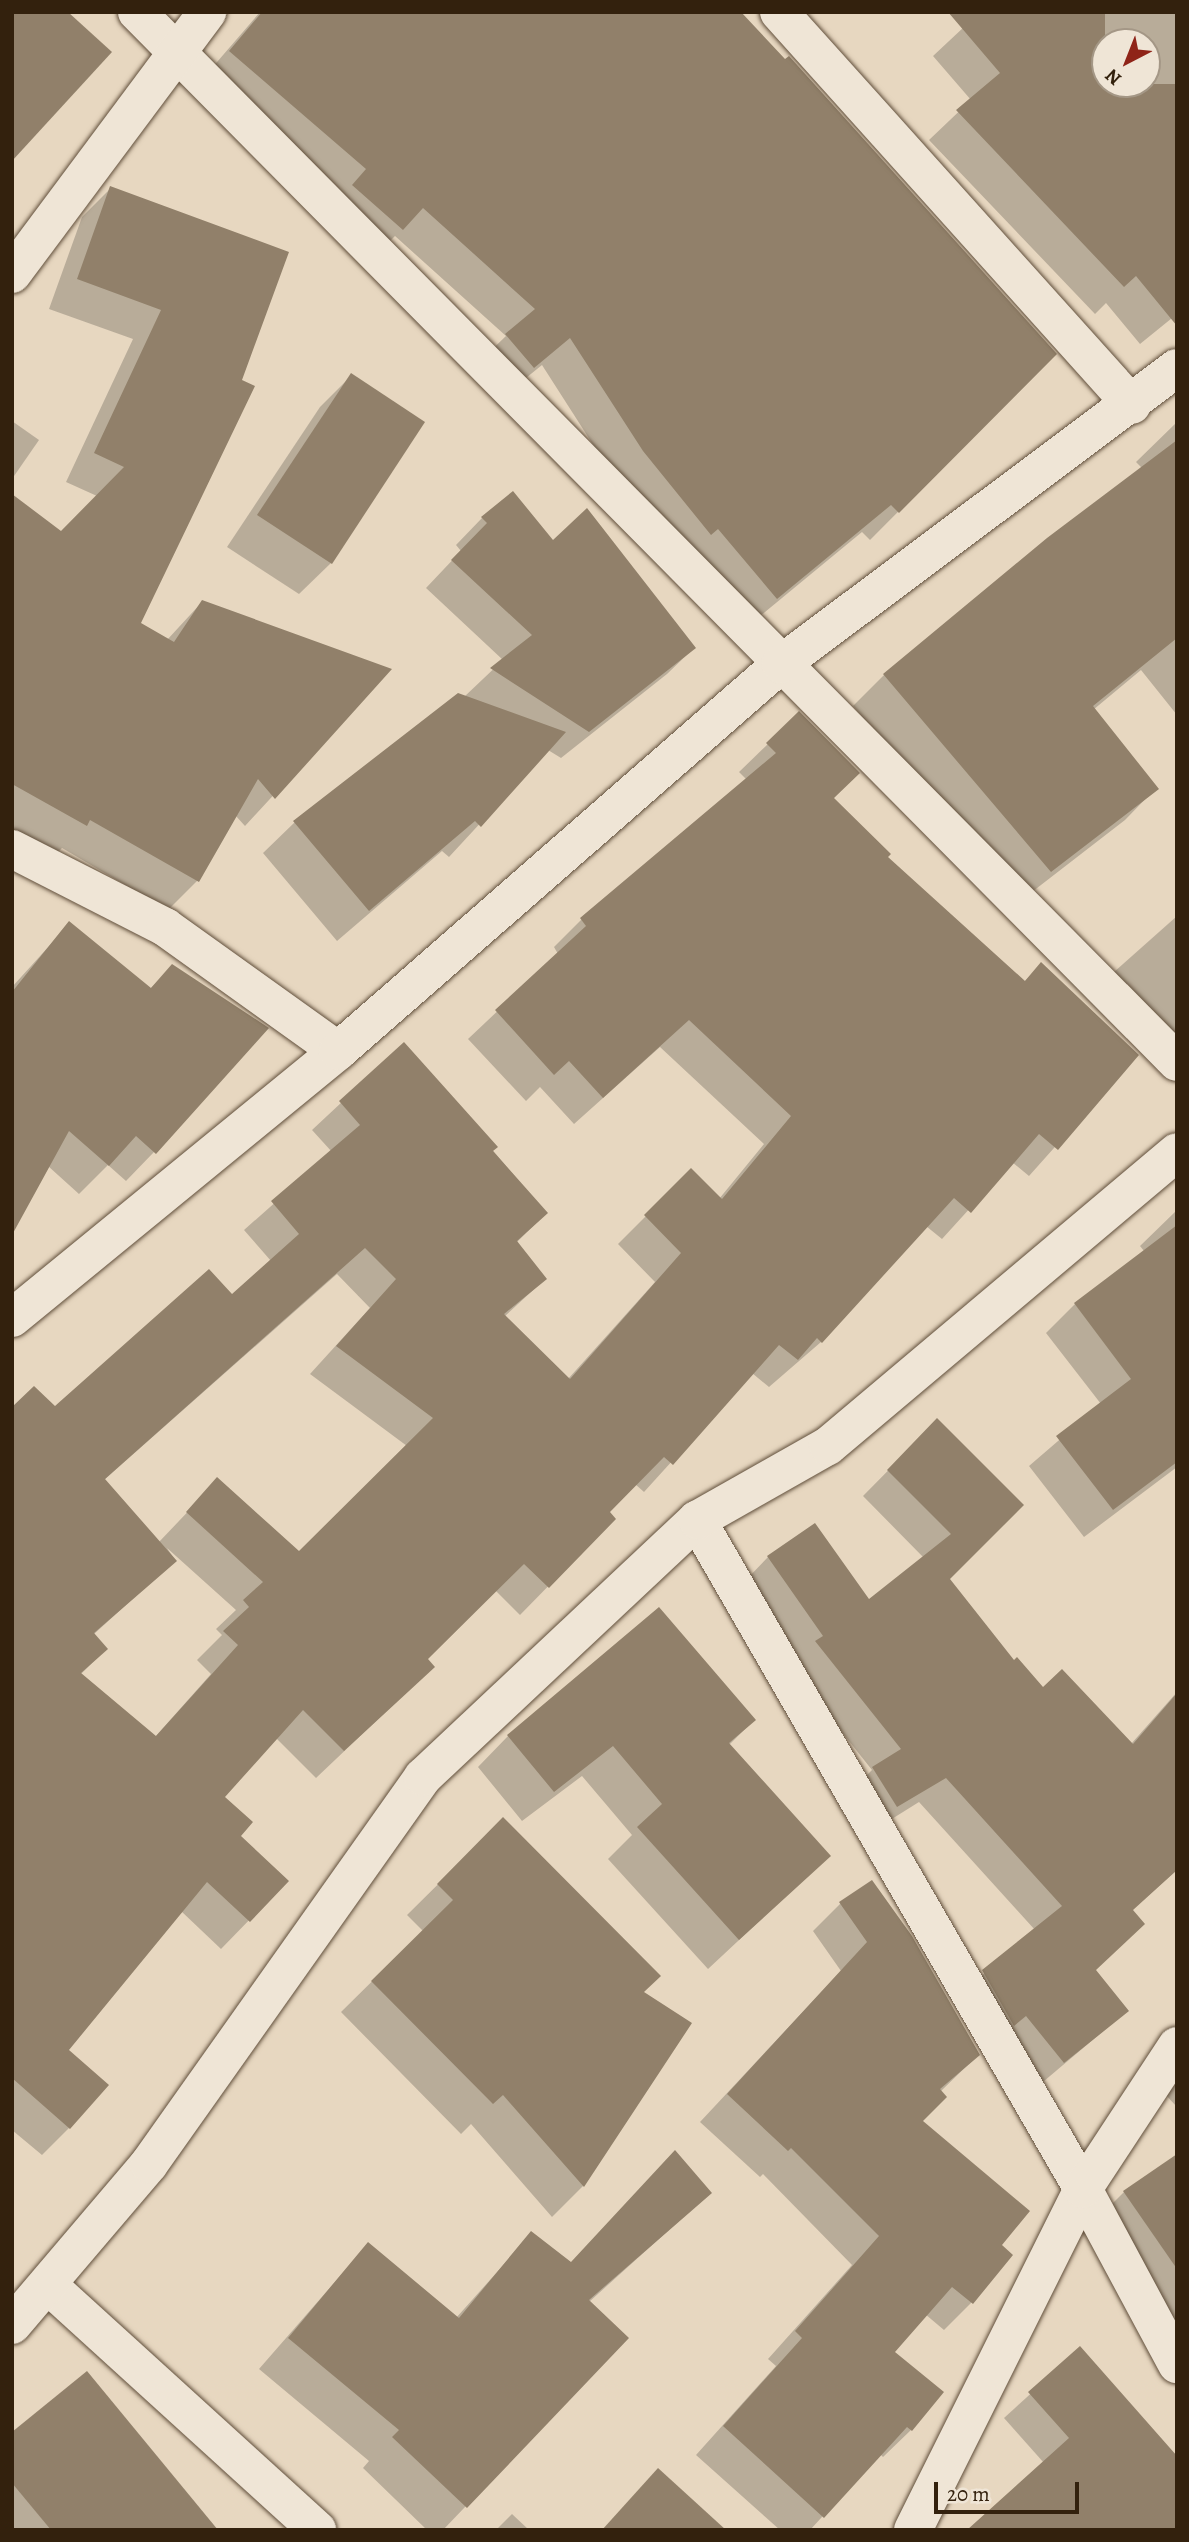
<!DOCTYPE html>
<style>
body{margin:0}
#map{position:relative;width:1189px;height:2542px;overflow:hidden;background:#e7d7c0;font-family:Alegreya,serif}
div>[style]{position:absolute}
.shadow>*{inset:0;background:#0003}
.building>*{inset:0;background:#91806a}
.roads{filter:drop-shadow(0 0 2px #604e3a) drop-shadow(0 0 2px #604e3a)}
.minor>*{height:38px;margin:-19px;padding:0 19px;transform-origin:19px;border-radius:19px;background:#efe5d6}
span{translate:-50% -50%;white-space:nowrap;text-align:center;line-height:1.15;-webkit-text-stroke:7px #efe5d6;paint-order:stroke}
.frame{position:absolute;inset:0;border:14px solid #33210d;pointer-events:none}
.north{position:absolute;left:1091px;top:28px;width:70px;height:70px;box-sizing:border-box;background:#efe5d6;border:2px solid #a49786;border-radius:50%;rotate:222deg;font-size:19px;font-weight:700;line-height:28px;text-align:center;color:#33210d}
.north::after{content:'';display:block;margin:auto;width:24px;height:32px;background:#8f2418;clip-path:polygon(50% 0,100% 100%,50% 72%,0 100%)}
.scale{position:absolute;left:934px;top:2482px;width:145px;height:32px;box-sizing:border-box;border:4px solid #33210d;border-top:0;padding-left:9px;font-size:21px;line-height:24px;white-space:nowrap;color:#33210d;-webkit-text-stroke:5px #efe5d6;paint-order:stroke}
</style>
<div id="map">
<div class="shadow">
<div style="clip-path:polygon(260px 12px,739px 12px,1055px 354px,870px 540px,862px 532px,748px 626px,615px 479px,542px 365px,505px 395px,478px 363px,506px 336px,395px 236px,374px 257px,211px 69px)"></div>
<div style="clip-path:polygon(evenodd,980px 12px,1177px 12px,1177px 314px,1140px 344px,1106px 303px,1095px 314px,929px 140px,971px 100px,933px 56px,980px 12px,1105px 42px,1147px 42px,1147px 84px,1105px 84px,1105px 42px)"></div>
<div style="clip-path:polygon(111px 188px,287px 253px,139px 624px,167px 640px,202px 602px,389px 670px,245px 826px,235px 815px,197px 881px,168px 910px,62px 848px,56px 854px,12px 829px,12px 497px,61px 533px,97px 496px,66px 482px,133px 339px,49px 309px,82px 217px)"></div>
<div style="clip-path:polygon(351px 376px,422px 422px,331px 563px,299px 594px,227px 547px,320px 407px)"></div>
<div style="clip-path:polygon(12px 421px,39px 440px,12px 479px)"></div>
<div style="clip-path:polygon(1177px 422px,1177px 715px,1141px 670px,1093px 710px,1156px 788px,1125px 820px,1019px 902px,853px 706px,884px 675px,1142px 468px,1136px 462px)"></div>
<div style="clip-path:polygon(482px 518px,553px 543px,694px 648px,667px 674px,561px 758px,548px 750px,449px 857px,442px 851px,337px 941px,263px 853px,295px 822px,464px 697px,503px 660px,426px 588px,461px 551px,456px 545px)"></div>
<div style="clip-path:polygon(evenodd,799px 714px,832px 798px,885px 857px,1024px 982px,1041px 965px,1137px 1055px,1029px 1176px,1012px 1162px,942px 1239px,926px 1226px,821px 1342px,769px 1387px,752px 1373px,644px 1492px,635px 1484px,607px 1512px,614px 1519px,520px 1615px,495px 1590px,426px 1659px,433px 1667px,316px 1778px,276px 1738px,222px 1797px,238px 1836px,287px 1881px,221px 1949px,181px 1911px,66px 2050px,69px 2128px,42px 2155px,12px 2130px,12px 1410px,55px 1409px,231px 1297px,271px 1261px,244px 1230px,332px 1152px,312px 1130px,403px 1045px,546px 1213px,516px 1243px,545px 1279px,504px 1317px,568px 1379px,655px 1282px,618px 1244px,691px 1171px,719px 1199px,764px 1144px,660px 1047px,574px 1124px,540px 1087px,526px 1101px,468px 1039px,558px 954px,554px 947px,582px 919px,747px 780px,739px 772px,799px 714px,337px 1274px,370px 1308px,310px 1374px,407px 1446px,299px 1553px,218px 1480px,159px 1542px,104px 1480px,337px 1274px,799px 714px,167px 1548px,236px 1610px,216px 1629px,222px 1635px,197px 1660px,211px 1674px,155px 1737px,80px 1675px,106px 1649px,93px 1635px,175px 1560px,167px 1548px)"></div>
<div style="clip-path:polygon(1177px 916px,1177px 1052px,1114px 972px)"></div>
<div style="clip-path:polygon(69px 924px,150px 989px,172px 966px,154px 1152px,126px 1181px,108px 1165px,79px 1194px,48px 1166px,12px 1231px,12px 987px)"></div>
<div style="clip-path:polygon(1177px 1210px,1177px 1467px,1084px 1537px,1029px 1466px,1101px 1404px,1046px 1333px,1075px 1304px,1144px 1251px,1140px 1246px)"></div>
<div style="clip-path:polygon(937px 1421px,1021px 1505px,948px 1579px,1014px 1663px,1043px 1690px,1131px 1744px,1177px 1692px,1177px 1870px,1131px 1911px,1095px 1971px,1127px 2011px,1037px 2087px,957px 1997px,1035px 1930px,919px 1802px,871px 1832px,848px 1794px,872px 1770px,791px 1668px,743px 1583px,768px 1557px,868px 1602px,924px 1558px,863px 1496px)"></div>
<div style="clip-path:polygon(754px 1720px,729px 1745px,829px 1856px,708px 1969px,608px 1859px,632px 1835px,582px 1776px,522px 1821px,478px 1767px,508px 1736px)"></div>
<div style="clip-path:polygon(503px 1820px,641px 1993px,689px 2023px,583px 2186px,552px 2217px,471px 2124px,461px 2134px,341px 2012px,423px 1931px,407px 1915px)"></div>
<div style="clip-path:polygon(872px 1882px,978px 2055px,940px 2092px,921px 2121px,1000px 2245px,971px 2303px,944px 2330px,925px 2314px,892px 2352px,911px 2430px,883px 2457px,880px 2454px,810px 2530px,780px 2530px,696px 2455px,776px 2366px,768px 2359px,852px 2265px,763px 2174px,760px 2177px,700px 2122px,841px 1971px,813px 1931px,840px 1904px)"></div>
<div style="clip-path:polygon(1177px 2058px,1177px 2107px,1163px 2092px)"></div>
<div style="clip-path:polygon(675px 2153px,710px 2193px,589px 2302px,627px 2338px,443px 2530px,427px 2530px,363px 2468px,369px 2461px,259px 2369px,368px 2244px,456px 2318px,531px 2234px,570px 2264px)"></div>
<div style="clip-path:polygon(1177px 2156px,1177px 2328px,1093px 2223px,1124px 2192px)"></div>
<div style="clip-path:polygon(1080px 2349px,1177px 2510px,1044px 2463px,1004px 2418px)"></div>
<div style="clip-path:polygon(12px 2434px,216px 2530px,12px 2530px)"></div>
<div style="clip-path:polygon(512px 2514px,529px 2530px,496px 2530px)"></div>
</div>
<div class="building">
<div style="clip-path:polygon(12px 12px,68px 12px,112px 52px,12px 161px)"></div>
<div style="clip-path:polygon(262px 12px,741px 12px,785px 59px,789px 56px,1057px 354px,899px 513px,891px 505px,777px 599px,718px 529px,711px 535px,643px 451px,570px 338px,534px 368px,505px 334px,535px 309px,423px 208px,403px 230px,352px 185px,366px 169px,229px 51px)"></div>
<div style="clip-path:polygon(948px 12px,1105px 12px,1105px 84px,1177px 84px,1177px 326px,1136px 276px,1124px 287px,956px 110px,1000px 73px)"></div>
<div style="clip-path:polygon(110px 186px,289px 252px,242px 380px,255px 386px,141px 623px,174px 642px,202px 600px,392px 669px,275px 799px,258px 779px,199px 882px,90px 820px,87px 826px,12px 784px,12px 494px,61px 531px,124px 467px,94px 453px,161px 310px,77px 279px)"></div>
<div style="clip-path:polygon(351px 373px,425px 422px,332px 564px,257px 515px)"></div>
<div style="clip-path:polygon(1177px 440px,1177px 638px,1093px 706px,1159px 789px,1051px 872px,883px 674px,1047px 538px)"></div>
<div style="clip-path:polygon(513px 491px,553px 540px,587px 508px,696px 648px,589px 732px,490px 668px,532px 635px,451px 560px,487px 523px,481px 517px)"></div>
<div style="clip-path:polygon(458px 693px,566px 732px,481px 827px,475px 821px,369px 911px,293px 821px)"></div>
<div style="clip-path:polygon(evenodd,799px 711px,860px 773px,834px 798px,891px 854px,888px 857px,1025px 981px,1041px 962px,1139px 1055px,1058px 1150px,1039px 1134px,971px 1213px,954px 1198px,822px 1343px,817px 1338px,798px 1360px,779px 1345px,673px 1465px,664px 1457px,610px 1512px,616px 1519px,549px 1588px,524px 1564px,428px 1659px,435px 1667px,344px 1751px,303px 1710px,225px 1797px,253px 1822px,241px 1836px,289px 1881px,250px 1922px,207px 1882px,69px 2050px,109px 2085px,70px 2129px,12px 2078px,12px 1407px,34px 1386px,55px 1406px,209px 1269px,232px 1294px,299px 1234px,271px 1201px,360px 1125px,339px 1101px,404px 1042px,498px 1147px,493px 1151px,548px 1213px,517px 1241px,547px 1279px,504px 1314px,570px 1379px,681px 1253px,644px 1215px,691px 1168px,722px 1199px,791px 1116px,689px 1020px,603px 1098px,569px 1061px,554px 1075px,495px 1010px,586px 926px,580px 918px,776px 753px,766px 743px,799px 711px,365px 1248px,396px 1279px,336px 1346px,433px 1418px,299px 1551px,217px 1477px,186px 1512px,263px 1582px,243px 1600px,249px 1607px,223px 1631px,238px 1645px,156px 1736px,81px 1673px,108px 1649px,94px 1633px,177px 1561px,105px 1479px,365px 1248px)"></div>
<div style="clip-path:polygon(69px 921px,151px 988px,172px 964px,269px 1028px,156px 1154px,136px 1136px,109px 1166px,69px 1131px,12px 1235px,12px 992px)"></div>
<div style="clip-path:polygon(1177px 1225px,1177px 1462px,1113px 1510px,1056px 1436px,1131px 1379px,1074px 1303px)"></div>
<div style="clip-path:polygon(937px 1418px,1024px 1505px,950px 1579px,1014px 1660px,1017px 1657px,1043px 1687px,1062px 1669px,1133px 1744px,1177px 1693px,1177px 1870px,1133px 1910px,1145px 1924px,1096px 1970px,1129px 2011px,1064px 2063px,1026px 2016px,1014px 2026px,982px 1970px,1062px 1906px,946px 1778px,897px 1807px,872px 1767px,901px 1749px,815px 1641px,823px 1636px,767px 1556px,815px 1523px,869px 1599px,951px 1534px,887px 1470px)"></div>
<div style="clip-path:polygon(659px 1607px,756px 1720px,729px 1743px,831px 1856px,739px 1940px,637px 1827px,662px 1804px,613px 1746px,554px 1792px,507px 1735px)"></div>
<div style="clip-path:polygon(503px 1817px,661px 1976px,644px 1992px,692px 2023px,584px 2187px,503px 2095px,493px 2104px,371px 1981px,453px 1900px,437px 1884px)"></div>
<div style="clip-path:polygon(872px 1880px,912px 1936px,980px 2055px,940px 2089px,947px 2097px,923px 2121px,1030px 2211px,1002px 2245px,1013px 2255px,973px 2304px,952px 2287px,895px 2352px,944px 2392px,912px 2431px,907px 2427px,824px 2518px,723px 2426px,802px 2338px,795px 2331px,879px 2236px,791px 2148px,788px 2151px,727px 2094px,867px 1942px,839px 1902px)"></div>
<div style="clip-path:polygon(675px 2150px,712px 2193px,589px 2300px,629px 2338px,467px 2508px,392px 2437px,399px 2430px,288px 2338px,368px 2242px,459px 2318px,531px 2231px,571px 2262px)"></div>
<div style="clip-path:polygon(1177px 2154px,1177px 2269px,1123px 2191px)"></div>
<div style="clip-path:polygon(1080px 2346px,1177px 2456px,1177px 2530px,967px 2530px,1069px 2438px,1028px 2392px)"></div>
<div style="clip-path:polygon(87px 2371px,218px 2530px,51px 2530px,12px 2483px,12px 2432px)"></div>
<div style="clip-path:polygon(658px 2468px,726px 2530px,602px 2530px)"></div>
</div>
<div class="roads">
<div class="minor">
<div style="left:137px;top:12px;width:1478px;rotate:45.27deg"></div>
<div style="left:779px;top:12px;width:528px;rotate:48.07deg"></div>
<div style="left:12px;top:274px;width:327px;rotate:-53.3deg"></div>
<div style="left:12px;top:849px;width:172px;rotate:27deg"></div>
<div style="left:165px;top:927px;width:213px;rotate:35.6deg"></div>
<div style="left:12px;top:1318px;width:421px;rotate:-39.3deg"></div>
<div style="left:338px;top:1051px;width:588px;rotate:-41.14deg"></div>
<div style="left:781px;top:664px;width:494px;rotate:-36.8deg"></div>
<div style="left:697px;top:1520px;width:772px;rotate:60.02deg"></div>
<div style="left:1083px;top:2189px;width:199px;rotate:61.8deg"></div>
<div style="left:48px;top:2285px;width:364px;rotate:42.3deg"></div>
<div style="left:12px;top:2325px;width:211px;rotate:-49.6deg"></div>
<div style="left:149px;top:2164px;width:474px;rotate:-54.7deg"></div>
<div style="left:423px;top:1777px;width:376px;rotate:-43.2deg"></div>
<div style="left:697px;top:1520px;width:150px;rotate:-29.5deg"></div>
<div style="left:828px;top:1446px;width:456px;rotate:-40.1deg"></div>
<div style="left:913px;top:2530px;width:381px;rotate:-63.5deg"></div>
<div style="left:1083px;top:2189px;width:171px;rotate:-56.7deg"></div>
</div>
</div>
<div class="frame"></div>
<div class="north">N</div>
<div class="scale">20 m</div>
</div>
